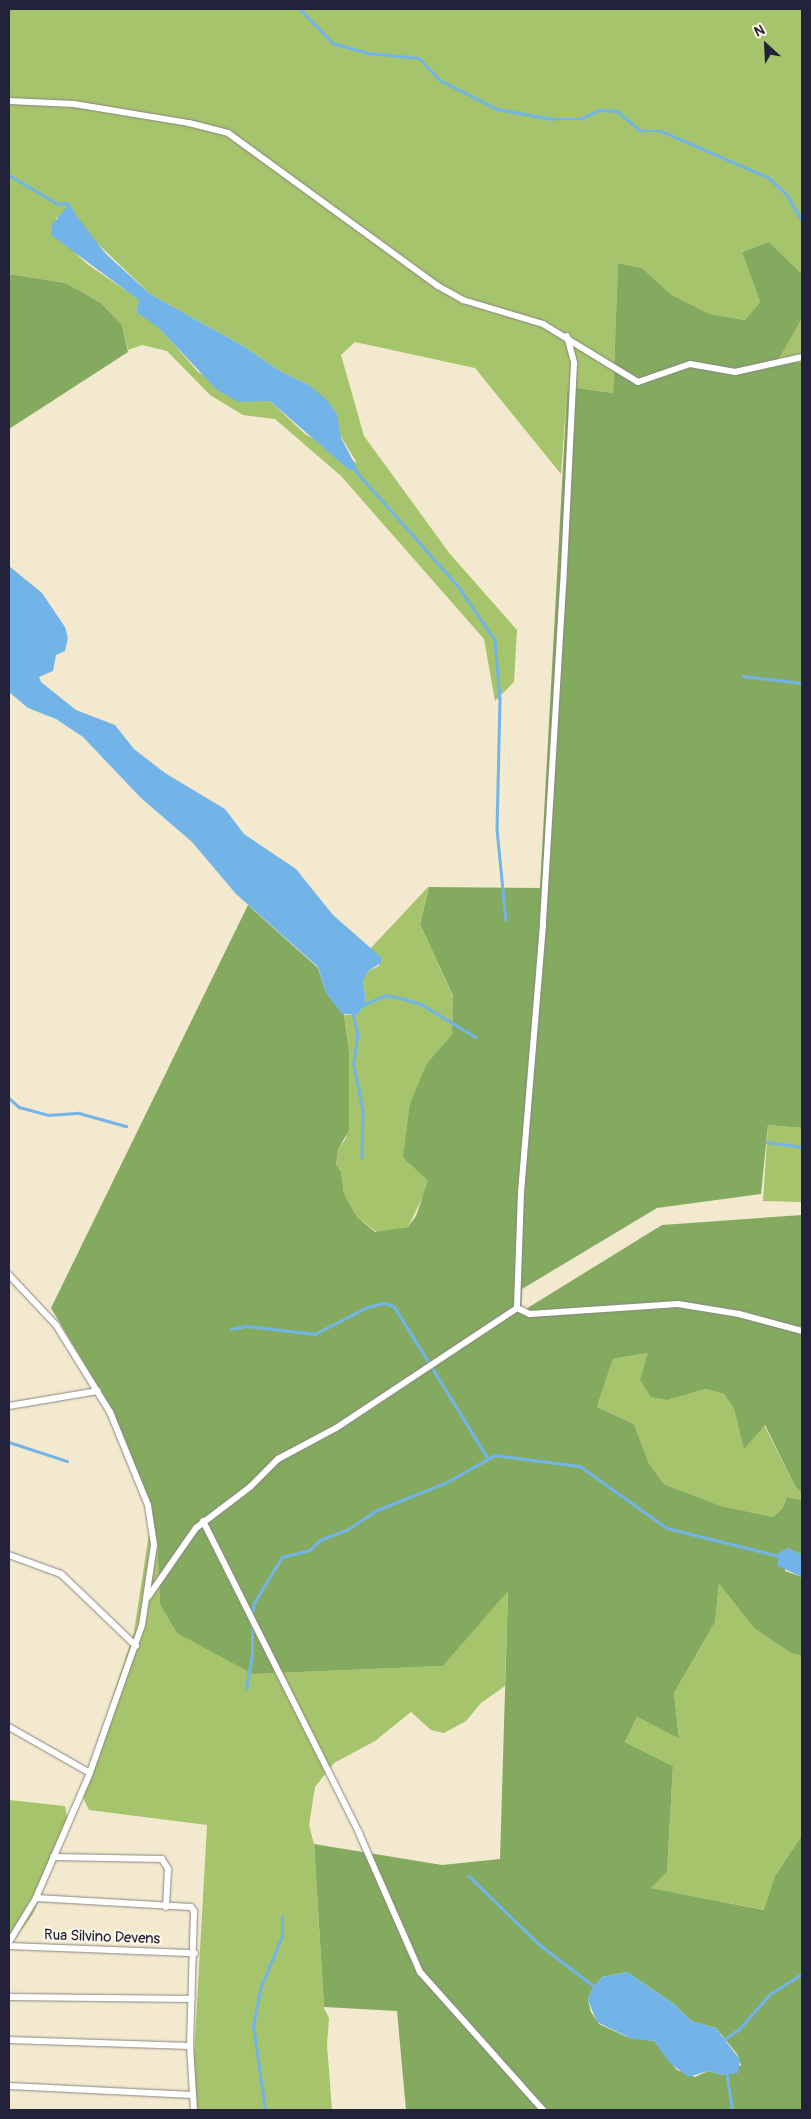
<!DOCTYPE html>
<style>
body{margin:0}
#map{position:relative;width:811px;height:2119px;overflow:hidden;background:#f2e9ce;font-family:Pangolin,sans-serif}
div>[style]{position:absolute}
.green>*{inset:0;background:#a6c46c}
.forest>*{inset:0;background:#84aa60}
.water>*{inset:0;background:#73b4e8}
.stream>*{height:2.5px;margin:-1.25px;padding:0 1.25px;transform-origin:1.25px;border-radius:1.25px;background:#73b4e8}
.roads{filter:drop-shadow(0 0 1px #8a8684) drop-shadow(0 0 1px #8a8684)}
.minor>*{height:6px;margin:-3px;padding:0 3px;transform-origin:3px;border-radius:3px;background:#fff}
span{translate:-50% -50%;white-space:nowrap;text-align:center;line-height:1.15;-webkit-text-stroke:4.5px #fcf5e5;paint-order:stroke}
.street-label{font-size:15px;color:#22223b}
.frame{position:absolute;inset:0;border:10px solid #22223b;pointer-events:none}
.north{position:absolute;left:741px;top:20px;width:50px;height:50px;-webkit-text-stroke:4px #fcf5e5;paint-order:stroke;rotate:335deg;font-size:14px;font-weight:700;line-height:20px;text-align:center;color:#22223b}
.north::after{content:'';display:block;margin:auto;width:18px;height:22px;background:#22223b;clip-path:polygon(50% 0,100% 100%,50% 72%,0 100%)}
</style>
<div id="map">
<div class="green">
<div style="clip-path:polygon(evenodd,9px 9px,802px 9px,802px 274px,769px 242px,742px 252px,760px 302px,745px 320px,710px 314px,672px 295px,642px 268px,618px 263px,613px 393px,571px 387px,567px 392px,561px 474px,475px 368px,355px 342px,341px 355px,364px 436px,450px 554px,517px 630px,514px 682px,495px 701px,484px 639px,341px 476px,275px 419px,243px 415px,210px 395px,167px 351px,142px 345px,128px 350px,122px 325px,101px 303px,66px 283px,9px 274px,9px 9px,57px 217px,94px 240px,150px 294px,245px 347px,280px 371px,309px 385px,357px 463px,305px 434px,270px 401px,252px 400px,198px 372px,158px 326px,136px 312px,140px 300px,87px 264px,52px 231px,57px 217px)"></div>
<div style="clip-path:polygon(802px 318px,802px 363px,777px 362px,784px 348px)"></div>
<div style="clip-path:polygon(429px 886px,420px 924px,453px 997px,452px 1034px,427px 1063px,403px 1158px,428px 1181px,428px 1186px,408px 1227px,378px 1233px,357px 1217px,344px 1194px,341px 1173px,336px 1165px,338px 1150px,346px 1138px,348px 1112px,349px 1051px,344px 1015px,358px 1014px,366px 1003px,363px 981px,368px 971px,379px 966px,381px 957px,370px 949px)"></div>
<div style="clip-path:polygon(768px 1125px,802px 1128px,802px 1202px,763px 1201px)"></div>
<div style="clip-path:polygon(648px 1353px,668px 1400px,706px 1389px,724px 1394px,734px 1409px,744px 1448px,764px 1425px,795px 1486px,802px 1493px,802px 1500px,787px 1497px,782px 1509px,773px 1517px,721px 1506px,664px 1484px,649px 1465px,634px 1424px,597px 1407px,613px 1359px)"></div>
<div style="clip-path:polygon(151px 1520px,157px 1537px,160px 1604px,253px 1674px,443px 1666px,508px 1590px,505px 1686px,481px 1703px,466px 1721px,444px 1733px,431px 1730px,411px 1712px,375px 1741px,334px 1763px,315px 1787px,309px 1825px,314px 1844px,324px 2008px,329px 2018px,327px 2045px,332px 2110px,191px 2110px,207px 1825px,89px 1810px,84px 1800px,83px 1788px,134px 1632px)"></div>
<div style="clip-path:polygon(719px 1584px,755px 1629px,791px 1653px,802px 1656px,802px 1835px,775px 1876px,765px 1910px,650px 1888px,667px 1872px,673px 1766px,625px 1742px,637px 1717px,679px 1737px,674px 1693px,715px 1622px)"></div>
<div style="clip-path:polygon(9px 1800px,65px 1806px,69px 1828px,33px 1914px,9px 1947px)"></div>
</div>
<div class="forest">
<div style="clip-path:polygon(evenodd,769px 242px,802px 274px,802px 318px,777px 362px,802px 363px,802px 1128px,768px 1125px,761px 1194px,657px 1208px,522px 1289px,521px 1312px,662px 1225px,802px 1215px,802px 1493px,795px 1486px,765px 1425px,744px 1449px,734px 1409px,724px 1394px,706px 1389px,668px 1400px,651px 1397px,640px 1380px,648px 1353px,613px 1359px,597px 1407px,634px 1424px,649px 1464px,664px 1484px,721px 1506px,773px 1517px,782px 1509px,787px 1497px,802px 1500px,802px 1555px,788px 1548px,785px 1571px,802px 1577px,802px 1656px,791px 1653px,755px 1629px,719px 1584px,715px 1622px,674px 1693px,679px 1738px,637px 1717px,625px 1742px,673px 1766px,667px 1872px,651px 1888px,764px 1910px,775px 1876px,802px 1835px,802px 2110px,406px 2110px,397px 2011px,324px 2007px,314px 1844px,442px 1865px,500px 1859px,508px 1591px,443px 1666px,253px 1674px,177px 1633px,160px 1604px,157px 1538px,151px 1520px,100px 1390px,51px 1308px,248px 905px,318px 968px,326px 993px,344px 1015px,349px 1051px,349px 1130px,338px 1150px,336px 1165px,341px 1172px,344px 1194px,357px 1217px,375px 1232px,408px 1227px,416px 1216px,428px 1181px,403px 1158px,410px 1104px,427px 1063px,452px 1034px,453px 996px,420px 924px,429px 887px,540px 888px,567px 392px,571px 387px,613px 393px,618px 263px,642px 268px,672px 295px,710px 314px,745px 320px,760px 302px,742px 252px,769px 242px,627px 1972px,674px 2004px,691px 2021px,716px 2028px,737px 2054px,741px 2065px,723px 2075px,708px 2071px,695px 2077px,677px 2070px,654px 2041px,627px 2037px,599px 2024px,591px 2012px,588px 2000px,591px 1991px,602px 1977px,627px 1972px)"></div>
<div style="clip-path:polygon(9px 274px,66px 283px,101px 303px,122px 325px,128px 352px,9px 429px)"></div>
</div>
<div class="water">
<div style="clip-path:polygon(68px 205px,106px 254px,150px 294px,245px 347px,280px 371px,309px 385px,327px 400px,337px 414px,341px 438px,359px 472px,348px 469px,270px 401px,239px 402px,217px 390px,158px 327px,136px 312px,139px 300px,51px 235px,52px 225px)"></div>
<div style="clip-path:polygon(9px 566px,42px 593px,65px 627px,68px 638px,65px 651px,56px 655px,53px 671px,39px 677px,41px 682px,76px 710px,115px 725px,134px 749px,165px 773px,225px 809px,244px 834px,296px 869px,333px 915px,381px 957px,381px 963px,368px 971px,363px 981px,366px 1003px,358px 1014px,342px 1014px,326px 993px,318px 967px,236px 894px,192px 842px,141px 798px,83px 737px,56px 719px,28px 708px,9px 692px)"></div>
<div style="clip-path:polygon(788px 1548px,802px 1555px,802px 1577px,778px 1566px,777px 1554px)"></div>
<div style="clip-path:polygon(627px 1972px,674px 2004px,691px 2021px,716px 2028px,740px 2060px,738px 2073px,723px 2075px,708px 2071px,688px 2077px,669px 2062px,654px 2041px,632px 2039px,597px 2022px,588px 2000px,591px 1991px,602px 1977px)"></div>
</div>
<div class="stream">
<div style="left:300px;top:9px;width:47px;rotate:45.9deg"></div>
<div style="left:333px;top:43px;width:36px;rotate:16deg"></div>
<div style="left:368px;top:53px;width:51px;rotate:5.6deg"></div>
<div style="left:419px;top:58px;width:30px;rotate:46deg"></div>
<div style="left:440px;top:80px;width:64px;rotate:27deg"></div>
<div style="left:497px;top:109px;width:58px;rotate:10deg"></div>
<div style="left:554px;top:119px;width:26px"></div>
<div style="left:580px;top:119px;width:21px;rotate:-25deg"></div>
<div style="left:599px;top:110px;width:18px;rotate:3deg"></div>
<div style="left:617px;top:111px;width:31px;rotate:40deg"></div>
<div style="left:641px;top:131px;width:20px"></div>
<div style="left:661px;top:131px;width:116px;rotate:23.3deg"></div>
<div style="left:768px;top:177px;width:26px;rotate:43deg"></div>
<div style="left:787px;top:195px;width:29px;rotate:59deg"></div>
<div style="left:9px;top:175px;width:57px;rotate:30.6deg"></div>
<div style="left:58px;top:204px;width:9px;rotate:-6deg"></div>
<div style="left:67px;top:203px;width:11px;rotate:56deg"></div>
<div style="left:356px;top:471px;width:154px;rotate:48.4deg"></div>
<div style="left:458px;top:586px;width:65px;rotate:55.6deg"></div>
<div style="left:495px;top:640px;width:59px;rotate:85.2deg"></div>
<div style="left:500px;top:699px;width:130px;rotate:91.3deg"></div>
<div style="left:497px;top:829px;width:91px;rotate:84.4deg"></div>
<div style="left:743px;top:676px;width:59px;rotate:6.8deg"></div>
<div style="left:363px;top:1005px;width:24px;rotate:-24deg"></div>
<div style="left:385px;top:995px;width:16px;rotate:11deg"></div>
<div style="left:401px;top:998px;width:21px;rotate:17deg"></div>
<div style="left:421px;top:1004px;width:64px;rotate:31deg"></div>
<div style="left:353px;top:1013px;width:22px;rotate:77deg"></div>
<div style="left:358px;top:1034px;width:30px;rotate:98deg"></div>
<div style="left:354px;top:1064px;width:48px;rotate:79.2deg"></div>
<div style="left:363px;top:1111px;width:46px;rotate:91.2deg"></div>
<div style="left:9px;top:1098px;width:13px;rotate:42deg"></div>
<div style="left:19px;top:1107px;width:30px;rotate:15deg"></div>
<div style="left:48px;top:1115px;width:31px;rotate:-4deg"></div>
<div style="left:79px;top:1113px;width:49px;rotate:15.5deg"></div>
<div style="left:767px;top:1142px;width:35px;rotate:8deg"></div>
<div style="left:231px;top:1329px;width:16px;rotate:-11deg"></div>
<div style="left:247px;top:1326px;width:68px;rotate:6.7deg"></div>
<div style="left:315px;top:1334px;width:59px;rotate:-27.4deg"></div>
<div style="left:367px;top:1307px;width:17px;rotate:-13deg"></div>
<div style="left:384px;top:1303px;width:10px;rotate:17deg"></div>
<div style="left:394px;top:1306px;width:179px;rotate:58.3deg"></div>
<div style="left:9px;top:1442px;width:61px;rotate:18.1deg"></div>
<div style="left:252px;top:1615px;width:12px;rotate:-81deg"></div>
<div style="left:254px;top:1603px;width:54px;rotate:-58.7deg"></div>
<div style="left:282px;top:1557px;width:29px;rotate:-14deg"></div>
<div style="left:310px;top:1550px;width:14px;rotate:-45deg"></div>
<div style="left:320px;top:1540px;width:30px;rotate:-21deg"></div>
<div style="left:348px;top:1529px;width:35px;rotate:-33deg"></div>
<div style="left:377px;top:1510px;width:73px;rotate:-21.7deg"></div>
<div style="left:445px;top:1483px;width:57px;rotate:-29.2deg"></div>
<div style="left:495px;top:1455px;width:86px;rotate:7.4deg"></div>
<div style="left:580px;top:1466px;width:107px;rotate:35.5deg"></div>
<div style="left:667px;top:1528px;width:115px;rotate:14deg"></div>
<div style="left:246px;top:1689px;width:34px;rotate:-80deg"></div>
<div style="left:252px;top:1656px;width:33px;rotate:-90deg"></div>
<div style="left:469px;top:1876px;width:98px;rotate:44.2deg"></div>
<div style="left:539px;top:1944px;width:71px;rotate:37.5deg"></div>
<div style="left:722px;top:2041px;width:19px;rotate:-35deg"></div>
<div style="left:738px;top:2030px;width:48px;rotate:-48.4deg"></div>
<div style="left:770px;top:1994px;width:38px;rotate:-32deg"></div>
<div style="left:727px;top:2074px;width:36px;rotate:81deg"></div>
<div style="left:265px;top:2110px;width:85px;rotate:-98.1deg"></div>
<div style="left:253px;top:2026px;width:38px;rotate:-79deg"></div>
<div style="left:260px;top:1989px;width:57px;rotate:-67.5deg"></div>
<div style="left:282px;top:1936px;width:20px;rotate:-90deg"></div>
</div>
<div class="roads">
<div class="minor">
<div style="left:9px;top:101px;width:65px;rotate:2.6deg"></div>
<div style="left:74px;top:104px;width:117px;rotate:9.4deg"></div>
<div style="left:189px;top:123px;width:40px;rotate:14.4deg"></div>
<div style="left:228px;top:133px;width:260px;rotate:36.1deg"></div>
<div style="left:438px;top:286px;width:29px;rotate:29deg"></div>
<div style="left:463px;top:300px;width:84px;rotate:16.7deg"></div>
<div style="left:543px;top:324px;width:111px;rotate:31.4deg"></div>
<div style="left:638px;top:382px;width:55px;rotate:-19.1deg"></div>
<div style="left:690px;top:364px;width:46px;rotate:10.1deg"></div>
<div style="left:735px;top:372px;width:69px;rotate:-12.6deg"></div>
<div style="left:567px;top:336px;width:28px;rotate:75deg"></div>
<div style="left:574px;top:363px;width:222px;rotate:92.8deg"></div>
<div style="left:563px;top:585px;width:341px;rotate:93.4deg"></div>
<div style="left:543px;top:925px;width:268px;rotate:94.7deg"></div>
<div style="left:521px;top:1192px;width:116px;rotate:92deg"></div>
<div style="left:517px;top:1308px;width:14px;rotate:25deg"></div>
<div style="left:530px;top:1314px;width:148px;rotate:-3.9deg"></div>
<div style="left:678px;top:1304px;width:62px;rotate:9.3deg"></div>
<div style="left:739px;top:1314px;width:65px;rotate:15.1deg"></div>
<div style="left:9px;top:1275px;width:69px;rotate:46.8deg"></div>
<div style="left:56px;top:1325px;width:102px;rotate:58.2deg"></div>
<div style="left:110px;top:1412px;width:100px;rotate:67.8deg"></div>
<div style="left:148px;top:1505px;width:40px;rotate:81.5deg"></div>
<div style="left:154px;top:1545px;width:81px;rotate:98.5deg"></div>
<div style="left:142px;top:1625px;width:157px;rotate:109.4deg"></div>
<div style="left:90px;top:1773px;width:136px;rotate:113.4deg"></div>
<div style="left:36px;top:1898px;width:52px;rotate:121.5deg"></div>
<div style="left:9px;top:1406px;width:90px;rotate:-9.6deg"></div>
<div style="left:203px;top:1521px;width:349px;rotate:63.4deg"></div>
<div style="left:359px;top:1833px;width:152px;rotate:66.3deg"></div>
<div style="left:420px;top:1972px;width:185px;rotate:48.3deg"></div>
<div style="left:9px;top:1555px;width:55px;rotate:20.1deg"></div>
<div style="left:61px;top:1574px;width:104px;rotate:43.8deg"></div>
<div style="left:148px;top:1597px;width:84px;rotate:-55.2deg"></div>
<div style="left:196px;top:1528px;width:68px;rotate:-37.2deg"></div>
<div style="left:250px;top:1487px;width:40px;rotate:-45deg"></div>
<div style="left:278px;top:1459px;width:66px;rotate:-28.1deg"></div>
<div style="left:336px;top:1428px;width:217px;rotate:-33.5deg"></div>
<div style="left:9px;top:1727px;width:93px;rotate:29.6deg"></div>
<div style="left:53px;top:1857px;width:109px;rotate:1.1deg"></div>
<div style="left:162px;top:1859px;width:12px;rotate:59deg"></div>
<div style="left:168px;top:1869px;width:38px;rotate:93deg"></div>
<div style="left:36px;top:1898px;width:155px;rotate:3.3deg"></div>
<div style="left:191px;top:1907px;width:5px;rotate:53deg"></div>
<div style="left:194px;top:1911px;width:135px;rotate:91.7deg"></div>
<div style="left:190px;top:2046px;width:64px;rotate:86.4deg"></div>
<div style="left:9px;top:1946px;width:186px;rotate:2.2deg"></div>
<div style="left:9px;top:1997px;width:183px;rotate:0.6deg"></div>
<div style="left:9px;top:2040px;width:181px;rotate:1.9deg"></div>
<div style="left:9px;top:2086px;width:184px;rotate:2.8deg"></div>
</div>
</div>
<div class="street-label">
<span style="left:102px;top:1937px;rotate:2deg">Rua Silvino Devens</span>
</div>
<div class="frame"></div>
<div class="north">N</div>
</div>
